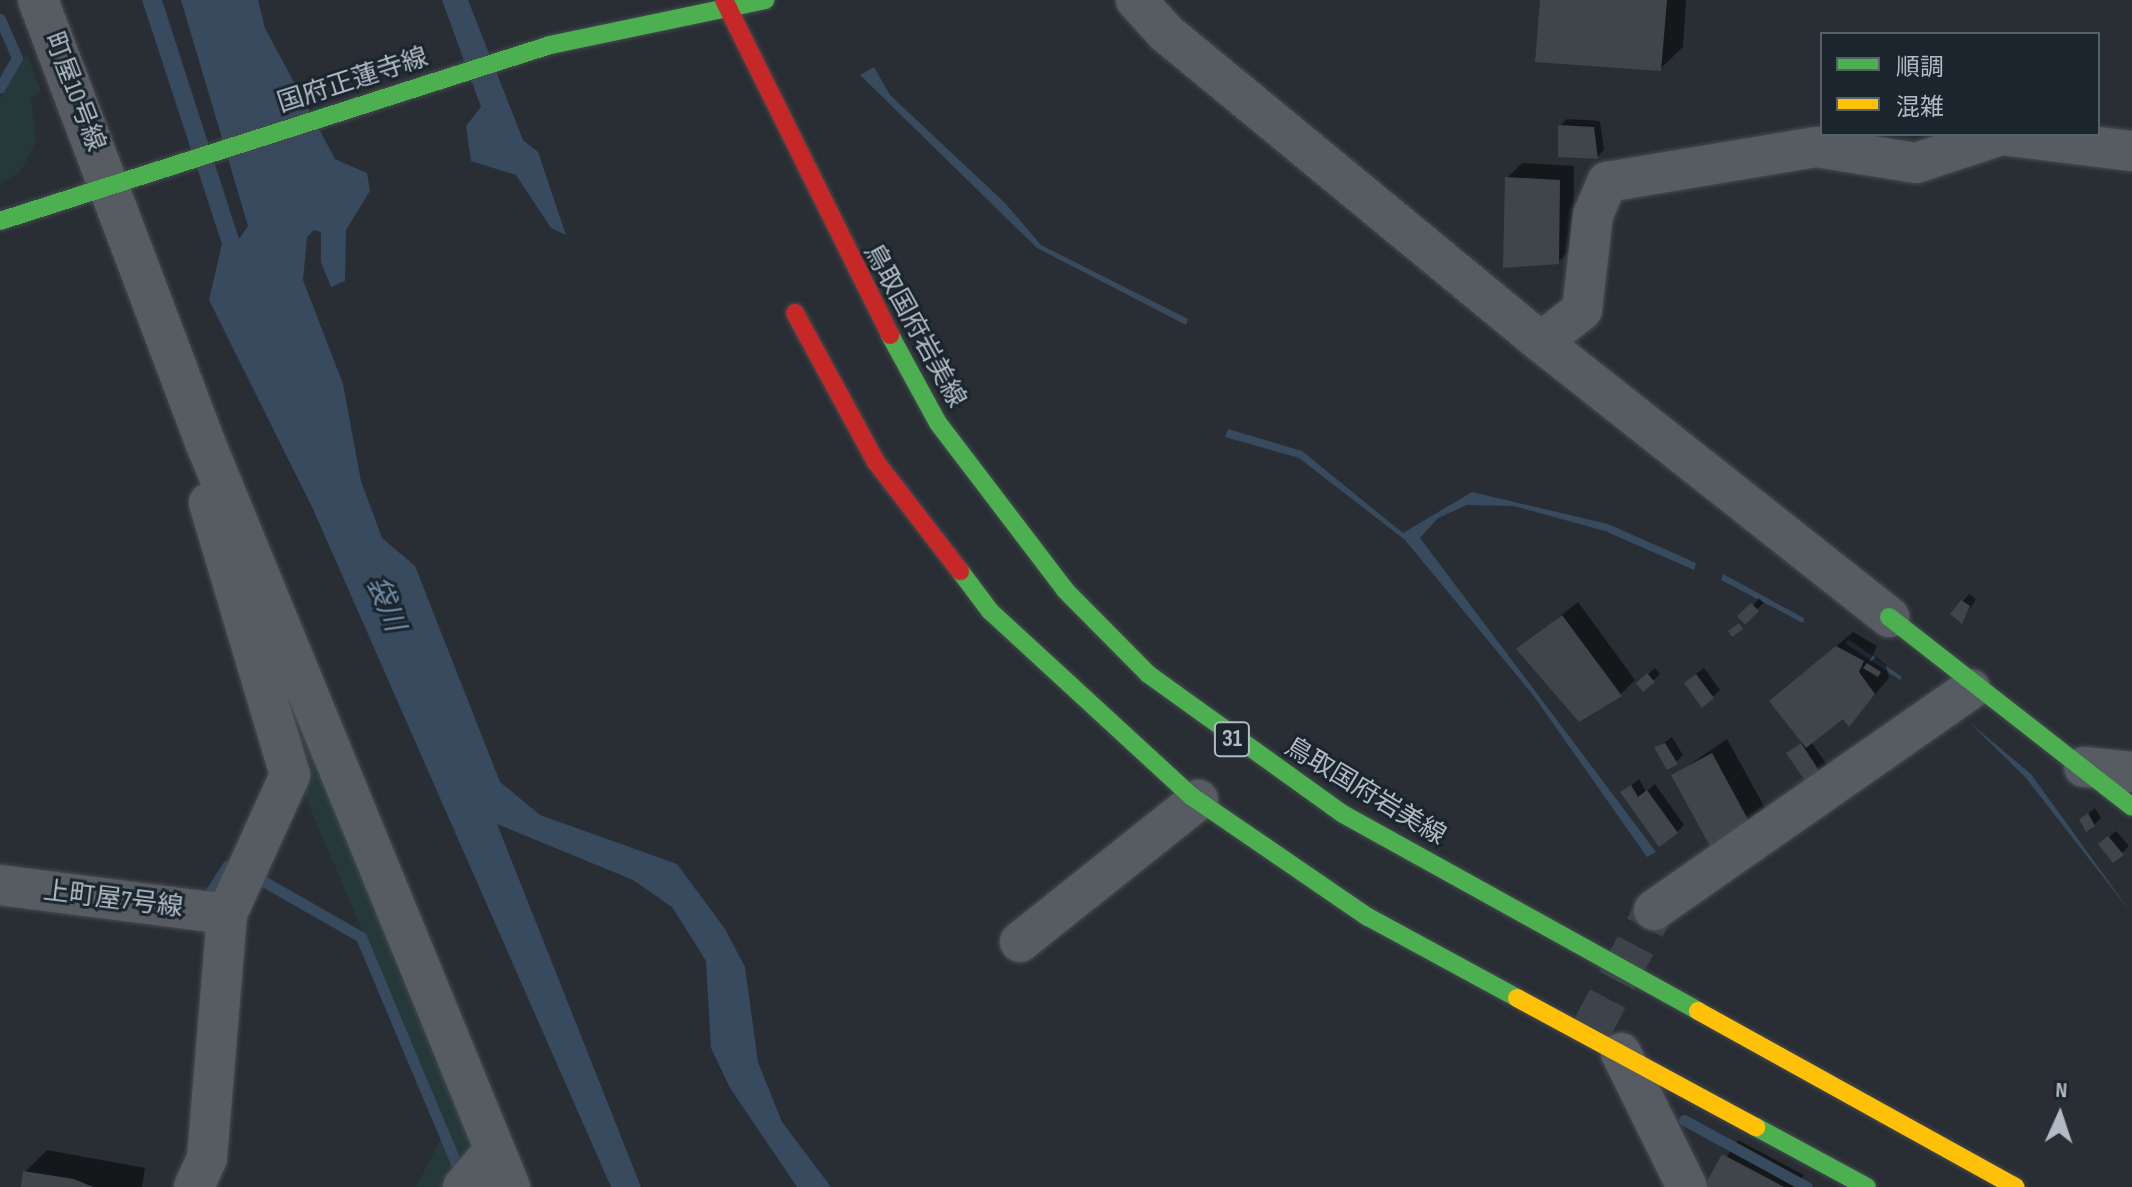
<!DOCTYPE html>
<meta charset="utf-8">
<style>
body{margin:0}
#map{position:relative;width:2132px;height:1187px;overflow:hidden;background:#282e34;font-family:"Sofia Sans Condensed","Noto Sans JP",sans-serif}
div>[style]{position:absolute}
.green>*{inset:0;background:#25393a}
.water>*{inset:0;background:#374a5e}
.shadow>*{inset:0;background:#0007}
.stream>*{height:11px;margin:-5.5px;padding:0 5.5px;transform-origin:5.5px;border-radius:5.5px;background:#374a5e}
.building>*{inset:0;background:#40454b}
.street-tunnel>*{height:40px;margin-top:-20px;transform-origin:0;background:repeating-linear-gradient(90deg,#3d434a 0 40px,transparent 0 60px)}
.roads{filter:drop-shadow(0 0 2px #464a4f) drop-shadow(0 0 2px #464a4f)}
.street>*{height:40px;margin:-20px;padding:0 20px;transform-origin:20px;border-radius:20px;background:#575c62}
.fast>*{height:18px;margin:-9px;padding:0 9px;transform-origin:9px;border-radius:9px;background:#4caf50}
.slow>*{height:18px;margin:-9px;padding:0 9px;transform-origin:9px;border-radius:9px;background:#ffc107}
.jam>*{height:18px;margin:-9px;padding:0 9px;transform-origin:9px;border-radius:9px;background:#c62828}
span{translate:-50% -50%;white-space:nowrap;text-align:center;line-height:1.15;-webkit-text-stroke:6px #1b252e;paint-order:stroke}
.shield-label span{padding:2px 6px;background:#1b252e;border:2px solid;border-radius:6px;-webkit-text-stroke-width:0}
.shield-label{font-size:24px;color:#b1bbc5;font-weight:700}
.street-label{font-size:26px;color:#b1bbc5}
.water-label{font-size:28px;color:#728ea8;font-style:italic}
.legend{position:absolute;left:1820px;top:32px;width:280px;height:104px;box-sizing:border-box;background:#1b252e;border:2px solid #57616a;margin:0;padding:10px 14px;list-style:none;font-size:24px;color:#b1bbc5}
.legend li{display:flex;align-items:center;gap:16px;height:40px}
.legend b{width:40px;border:2px solid #57616a}
.north{position:absolute;left:2020px;top:1075px;width:80px;height:80px;-webkit-text-stroke:6px #1b252e;paint-order:stroke;rotate:3deg;font-size:22px;font-weight:700;line-height:32px;text-align:center;color:#b1bbc5}
.north::after{content:'';display:block;margin:auto;width:28px;height:36px;background:#b1bbc5;clip-path:polygon(50% 0,100% 100%,50% 72%,0 100%)}
</style>
<div id="map">
<div class="green">
<div style="clip-path:polygon(27px 55px,41px 91px,31px 97px,36px 141px,20px 172px,0 184px,0 99px)"></div>
<div style="clip-path:polygon(230px 520px,391px 929px,392px 957px,436px 1063px,460px 1087px,481px 1143px,449px 1187px,416px 1187px,447px 1127px,303px 792px)"></div>
</div>
<div class="water">
<div style="clip-path:polygon(142px 0,162px 0,239px 239px,248px 226px,181px 0,258px 0,265px 28px,335px 159px,367px 173px,370px 191px,346px 230px,345px 281px,331px 287px,321px 262px,321px 232px,314px 230px,307px 237px,303px 280px,343px 384px,361px 481px,382px 538px,415px 566px,500px 782px,540px 815px,677px 864px,725px 929px,745px 967px,758px 1062px,782px 1122px,831px 1187px,797px 1187px,730px 1088px,711px 1048px,706px 961px,672px 907px,633px 880px,497px 824px,641px 1187px,611px 1187px,313px 509px,209px 300px,222px 244px)"></div>
<div style="clip-path:polygon(442px 0,468px 0,523px 140px,538px 152px,566px 235px,551px 228px,516px 175px,471px 161px,466px 126px,481px 107px)"></div>
<div style="clip-path:polygon(874px 67px,890px 95px,1005px 203px,1041px 245px,1188px 319px,1186px 325px,1037px 248px,860px 75px)"></div>
<div style="clip-path:polygon(1228px 429px,1302px 451px,1403px 533px,1472px 492px,1608px 524px,1696px 563px,1694px 570px,1605px 531px,1514px 506px,1467px 505px,1438px 518px,1420px 538px,1656px 852px,1647px 857px,1533px 695px,1405px 540px,1299px 458px,1225px 437px)"></div>
<div style="clip-path:polygon(1723px 574px,1804px 618px,1803px 623px,1721px 580px)"></div>
<div style="clip-path:polygon(1848px 639px,1902px 677px,1900px 680px,1846px 644px)"></div>
<div style="clip-path:polygon(1969px 722px,2031px 774px,2132px 914px,2026px 778px)"></div>
</div>
<div class="shadow">
<div style="clip-path:polygon(1542px 0,1686px 0,1683px 47px,1660px 69px)"></div>
<div style="clip-path:polygon(1567px 119px,1600px 121px,1604px 150px,1597px 157px,1560px 126px)"></div>
<div style="clip-path:polygon(1522px 163px,1574px 166px,1573px 247px,1558px 262px,1507px 178px)"></div>
<div style="clip-path:polygon(1969px 594px,1976px 599px,1962px 621px,1952px 614px)"></div>
<div style="clip-path:polygon(1759px 598px,1764px 603px,1730px 631px,1743px 620px)"></div>
<div style="clip-path:polygon(1578px 602px,1635px 680px,1620px 695px,1518px 649px)"></div>
<div style="clip-path:polygon(1853px 632px,1877px 646px,1869px 663px,1876px 657px,1886px 665px,1889px 678px,1849px 724px,1843px 716px,1811px 742px,1828px 766px,1821px 773px,1789px 753px,1803px 741px,1772px 701px)"></div>
<div style="clip-path:polygon(1655px 668px,1660px 674px,1653px 681px,1646px 676px)"></div>
<div style="clip-path:polygon(1704px 668px,1720px 690px,1703px 705px,1693px 676px)"></div>
<div style="clip-path:polygon(1672px 737px,1683px 755px,1676px 762px,1657px 748px)"></div>
<div style="clip-path:polygon(1727px 739px,1765px 808px,1750px 823px,1673px 776px)"></div>
<div style="clip-path:polygon(1639px 779px,1646px 792px,1655px 784px,1684px 825px,1677px 832px,1623px 792px)"></div>
<div style="clip-path:polygon(2095px 808px,2101px 818px,2094px 825px,2081px 819px)"></div>
<div style="clip-path:polygon(2116px 831px,2129px 846px,2122px 853px,2108px 838px)"></div>
<div style="clip-path:polygon(1738px 1140px,1804px 1175px,1796px 1187px,1707px 1187px)"></div>
<div style="clip-path:polygon(47px 1150px,145px 1168px,142px 1187px,23px 1187px,25px 1172px)"></div>
</div>
<div class="stream">
<div style="left:0;top:19px;width:43px;rotate:66.4deg"></div>
<div style="left:17px;top:58px;width:34px;rotate:120deg"></div>
<div style="left:263px;top:881px;width:113px;rotate:29.7deg"></div>
<div style="left:361px;top:937px;width:258px;rotate:67.2deg"></div>
<div style="left:211px;top:891px;width:30px;rotate:-57deg"></div>
<div style="left:1684px;top:1120px;width:140px;rotate:28.6deg"></div>
</div>
<div class="building">
<div style="clip-path:polygon(1540px 0,1667px 0,1661px 71px,1535px 62px)"></div>
<div style="clip-path:polygon(1558px 125px,1594px 127px,1598px 159px,1558px 157px)"></div>
<div style="clip-path:polygon(1505px 177px,1560px 180px,1559px 264px,1503px 268px)"></div>
<div style="clip-path:polygon(1961px 600px,1970px 606px,1962px 624px,1950px 614px)"></div>
<div style="clip-path:polygon(1751px 603px,1759px 611px,1745px 625px,1737px 616px)"></div>
<div style="clip-path:polygon(1562px 615px,1622px 696px,1579px 722px,1516px 649px)"></div>
<div style="clip-path:polygon(1739px 623px,1743px 629px,1732px 637px,1728px 631px)"></div>
<div style="clip-path:polygon(1836px 646px,1864px 661px,1859px 672px,1875px 694px,1849px 727px,1843px 719px,1806px 748px,1769px 701px)"></div>
<div style="clip-path:polygon(1867px 663px,1881px 672px,1878px 677px,1863px 668px)"></div>
<div style="clip-path:polygon(1647px 673px,1655px 682px,1643px 692px,1636px 683px)"></div>
<div style="clip-path:polygon(1696px 674px,1714px 698px,1702px 708px,1684px 683px)"></div>
<div style="clip-path:polygon(1665px 743px,1678px 764px,1667px 770px,1654px 747px)"></div>
<div style="clip-path:polygon(1801px 743px,1822px 775px,1808px 785px,1786px 753px)"></div>
<div style="clip-path:polygon(1712px 753px,1751px 825px,1711px 848px,1671px 775px)"></div>
<div style="clip-path:polygon(1631px 785px,1638px 797px,1647px 790px,1678px 833px,1659px 847px,1620px 792px)"></div>
<div style="clip-path:polygon(2088px 813px,2095px 826px,2086px 832px,2079px 819px)"></div>
<div style="clip-path:polygon(2108px 836px,2124px 855px,2113px 863px,2098px 844px)"></div>
<div style="clip-path:polygon(1722px 1154px,1784px 1187px,1704px 1187px)"></div>
<div style="clip-path:polygon(23px 1171px,74px 1179px,93px 1187px,21px 1187px)"></div>
</div>
<div class="street-tunnel">
<div style="left:1589px;top:1034px;width:140px;rotate:-62.3deg"></div>
</div>
<div class="roads">
<div class="street">
<div style="left:38px;top:0;width:478px;rotate:69.3deg"></div>
<div style="left:207px;top:447px;width:800px;rotate:67.73deg"></div>
<div style="left:1136px;top:0;width:45px;rotate:47.7deg"></div>
<div style="left:1166px;top:33px;width:486px;rotate:39.5deg"></div>
<div style="left:1541px;top:342px;width:444px;rotate:38.3deg"></div>
<div style="left:1541px;top:342px;width:52px;rotate:-38deg"></div>
<div style="left:1582px;top:310px;width:96px;rotate:-83.4deg"></div>
<div style="left:1593px;top:215px;width:36px;rotate:-67deg"></div>
<div style="left:1607px;top:182px;width:212px;rotate:-9.5deg"></div>
<div style="left:1816px;top:147px;width:101px;rotate:9.1deg"></div>
<div style="left:1916px;top:163px;width:89px;rotate:-18.2deg"></div>
<div style="left:2001px;top:135px;width:132px;rotate:7deg"></div>
<div style="left:2084px;top:767px;width:48px;rotate:5.9deg"></div>
<div style="left:0;top:885px;width:229px;rotate:7.3deg"></div>
<div style="left:1654px;top:910px;width:386px;rotate:-34.9deg"></div>
<div style="left:1020px;top:942px;width:228px;rotate:-38.6deg"></div>
<div style="left:1621px;top:1053px;width:149px;rotate:63.8deg"></div>
<div style="left:194px;top:1187px;width:32px;rotate:-66deg"></div>
<div style="left:207px;top:1158px;width:245px;rotate:-85.3deg"></div>
<div style="left:227px;top:914px;width:153px;rotate:-65.6deg"></div>
<div style="left:290px;top:775px;width:284px;rotate:-106.6deg"></div>
<div style="left:463px;top:1187px;width:46px;rotate:-49.4deg"></div>
</div>
<div class="fast">
<div style="left:0;top:221px;width:577px;rotate:-17.74deg"></div>
<div style="left:550px;top:45px;width:220px;rotate:-11.8deg"></div>
<div style="left:890px;top:335px;width:100px;rotate:61.4deg"></div>
<div style="left:938px;top:423px;width:210px;rotate:52.7deg"></div>
<div style="left:1065px;top:590px;width:118px;rotate:45.3deg"></div>
<div style="left:1148px;top:674px;width:240px;rotate:35.7deg"></div>
<div style="left:1343px;top:814px;width:406px;rotate:29deg"></div>
<div style="left:960px;top:571px;width:50px;rotate:53.1deg"></div>
<div style="left:990px;top:611px;width:273px;rotate:42.6deg"></div>
<div style="left:1191px;top:796px;width:214px;rotate:34.4deg"></div>
<div style="left:1368px;top:917px;width:170px;rotate:28.5deg"></div>
<div style="left:1889px;top:617px;width:308px;rotate:38deg"></div>
<div style="left:1756px;top:1127px;width:126px;rotate:28.4deg"></div>
</div>
<div class="slow">
<div style="left:1517px;top:998px;width:272px;rotate:28.4deg"></div>
<div style="left:1698px;top:1011px;width:363px;rotate:29deg"></div>
</div>
<div class="jam">
<div style="left:724px;top:0;width:374px;rotate:63.6deg"></div>
<div style="left:795px;top:313px;width:170px;rotate:61.5deg"></div>
<div style="left:876px;top:462px;width:138px;rotate:52.4deg"></div>
</div>
</div>
<div class="shield-label">
<span style="left:1232px;top:739px">31</span>
</div>
<div class="street-label">
<span style="left:353px;top:81px;rotate:-18deg">国府正蓮寺線</span>
<span style="left:74px;top:92px;rotate:69deg">町屋10号線</span>
<span style="left:914px;top:326px;rotate:61deg">鳥取国府岩美線</span>
<span style="left:1365px;top:792px;rotate:31deg">鳥取国府岩美線</span>
<span style="left:113px;top:900px;rotate:7deg">上町屋7号線</span>
</div>
<div class="water-label">
<span style="left:385px;top:604px;rotate:68deg">袋川</span>
</div>
<ul class="legend">
<li><b style="height:10px;background:#4caf50"></b>順調</li>
<li><b style="height:10px;background:#ffc107"></b>混雑</li>
</ul>
<div class="north">N</div>
</div>
